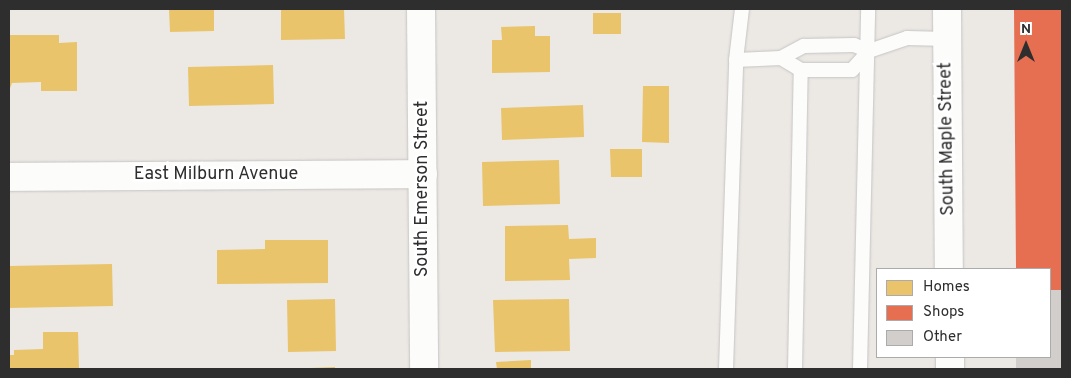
<!DOCTYPE html>
<style>
body{margin:0}
#map{position:relative;width:1071px;height:378px;overflow:hidden;background:#ece8e4;font-family:Overpass,sans-serif}
div>[style]{position:absolute}
.homes>*{inset:0;background:#e9c46a}
.shops>*{inset:0;background:#e76f51}
.building>*{inset:0;background:#d1cecb}
.roads{filter:drop-shadow(0 0 1px #c5c4c5) drop-shadow(0 0 1px #c5c4c5)}
.service>*{height:14px;margin:-7px;padding:0 7px;transform-origin:7px;border-radius:7px;background:#fcfcfb}
.minor>*{height:28px;margin:-14px;padding:0 14px;transform-origin:14px;border-radius:14px;background:#fcfcfb}
span{translate:-50% -50%;white-space:nowrap;text-align:center;line-height:1.15;-webkit-text-stroke:5px #fff;paint-order:stroke}
.street-label{font-size:18px;color:#2e2e2e}
.frame{position:absolute;inset:0;border:10px solid #2e2e2e;pointer-events:none}
.legend{position:absolute;left:876px;top:268px;width:175px;height:90px;box-sizing:border-box;background:#fff;border:1px solid #ababab;margin:0;padding:6px 9px;list-style:none;font-size:15px;color:#2e2e2e}
.legend li{display:flex;align-items:center;gap:10px;height:25px}
.legend b{width:25px;border:1px solid #ababab}
.north{position:absolute;left:1001px;top:20px;width:50px;height:50px;-webkit-text-stroke:4px #fff;paint-order:stroke;rotate:0deg;font-size:14px;font-weight:700;line-height:20px;text-align:center;color:#2e2e2e}
.north::after{content:'';display:block;margin:auto;width:18px;height:22px;background:#2e2e2e;clip-path:polygon(50% 0,100% 100%,50% 72%,0 100%)}
</style>
<div id="map">
<div class="homes">
<div style="clip-path:polygon(169px 9px,214px 9px,214px 31px,170px 32px)"></div>
<div style="clip-path:polygon(281px 9px,344px 9px,345px 39px,281px 40px)"></div>
<div style="clip-path:polygon(593px 13px,621px 13px,621px 34px,593px 34px)"></div>
<div style="clip-path:polygon(535px 26px,535px 36px,550px 36px,550px 72px,492px 73px,492px 40px,502px 40px,501px 27px)"></div>
<div style="clip-path:polygon(9px 35px,59px 35px,59px 43px,77px 42px,77px 91px,41px 91px,41px 82px,12px 83px,9px 91px)"></div>
<div style="clip-path:polygon(273px 65px,274px 104px,189px 106px,188px 67px)"></div>
<div style="clip-path:polygon(643px 86px,669px 86px,669px 143px,642px 142px)"></div>
<div style="clip-path:polygon(583px 105px,584px 137px,502px 140px,501px 108px)"></div>
<div style="clip-path:polygon(610px 149px,642px 149px,642px 177px,611px 177px)"></div>
<div style="clip-path:polygon(559px 160px,560px 204px,483px 206px,482px 162px)"></div>
<div style="clip-path:polygon(568px 225px,569px 239px,596px 238px,596px 258px,569px 259px,570px 280px,505px 281px,505px 226px)"></div>
<div style="clip-path:polygon(265px 240px,328px 240px,328px 283px,217px 284px,217px 250px,265px 249px)"></div>
<div style="clip-path:polygon(112px 264px,113px 306px,9px 308px,9px 266px)"></div>
<div style="clip-path:polygon(335px 299px,336px 351px,288px 352px,287px 300px)"></div>
<div style="clip-path:polygon(569px 299px,570px 351px,495px 352px,493px 300px)"></div>
<div style="clip-path:polygon(43px 332px,78px 332px,79px 369px,9px 369px,9px 355px,14px 355px,14px 350px,43px 349px)"></div>
<div style="clip-path:polygon(531px 360px,531px 369px,497px 369px,496px 362px)"></div>
<div style="clip-path:polygon(335px 367px,335px 369px,310px 369px,310px 368px)"></div>
</div>
<div class="shops">
<div style="clip-path:polygon(1014px 9px,1062px 9px,1062px 290px,1050px 290px,1050px 269px,1016px 269px)"></div>
</div>
<div class="building">
<div style="clip-path:polygon(1050px 290px,1062px 290px,1062px 369px,1016px 369px,1016px 357px,1050px 357px)"></div>
</div>
<div class="roads">
<div class="service">
<div style="left:781px;top:58px;width:23px;rotate:31deg"></div>
<div style="left:801px;top:70px;width:51px"></div>
<div style="left:852px;top:70px;width:25px;rotate:-48deg"></div>
<div style="left:869px;top:51px;width:40px;rotate:-18.9deg"></div>
<div style="left:907px;top:38px;width:40px;rotate:1.4deg"></div>
<div style="left:736px;top:60px;width:45px;rotate:-2.5deg"></div>
<div style="left:781px;top:58px;width:26px;rotate:-28deg"></div>
<div style="left:804px;top:46px;width:50px;rotate:-1.1deg"></div>
<div style="left:854px;top:45px;width:16px;rotate:22deg"></div>
<div style="left:726px;top:369px;width:309px;rotate:-88.1deg"></div>
<div style="left:736px;top:60px;width:51px;rotate:-83.3deg"></div>
<div style="left:795px;top:369px;width:299px;rotate:-88.9deg"></div>
<div style="left:860px;top:369px;width:360px;rotate:-88.7deg"></div>
</div>
<div class="minor">
<div style="left:421px;top:9px;width:360px;rotate:89.5deg"></div>
<div style="left:947px;top:9px;width:260px;rotate:89.6deg"></div>
<div style="left:9px;top:177px;width:414px;rotate:-0.4deg"></div>
<div style="left:950px;top:357px;width:12px;rotate:90deg"></div>
</div>
</div>
<div class="street-label">
<span style="left:948px;top:139px;rotate:-91deg">South Maple Street</span>
<span style="left:216px;top:175px">East Milburn Avenue</span>
<span style="left:423px;top:189px;rotate:-90deg">South Emerson Street</span>
</div>
<div class="frame"></div>
<ul class="legend">
<li><b style="height:14px;background:#e9c46a"></b>Homes</li>
<li><b style="height:14px;background:#e76f51"></b>Shops</li>
<li><b style="height:14px;background:#d1cecb"></b>Other</li>
</ul>
<div class="north">N</div>
</div>
